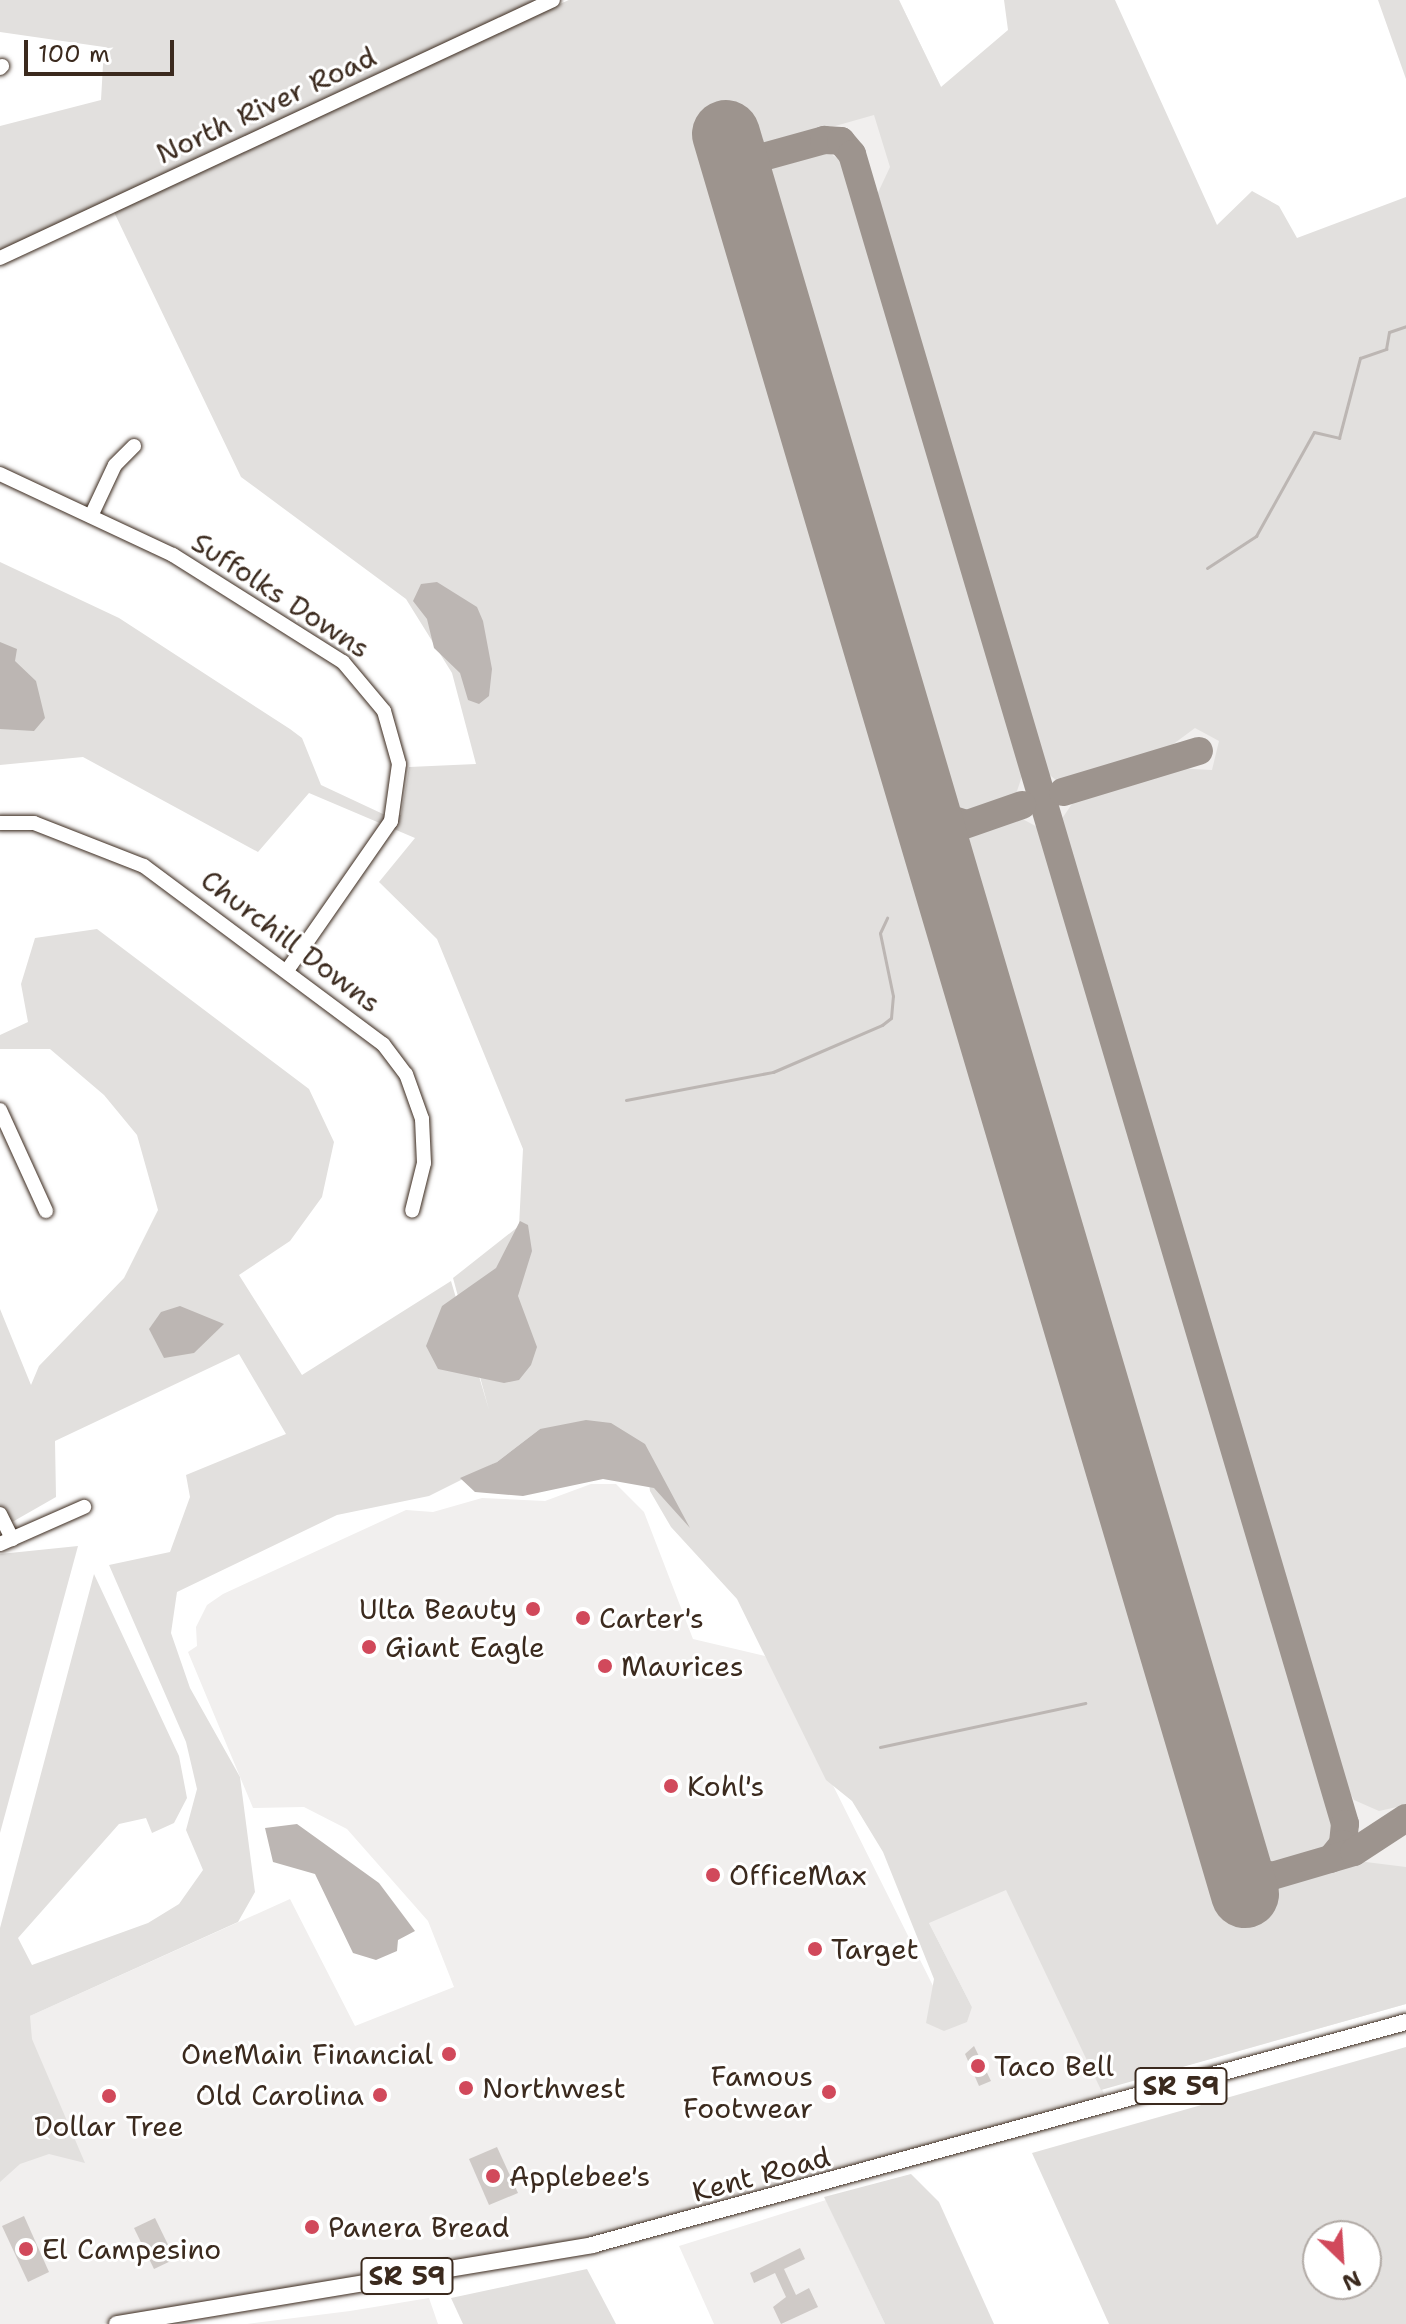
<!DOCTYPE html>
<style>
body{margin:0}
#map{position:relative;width:1406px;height:2324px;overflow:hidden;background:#fff;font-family:"Shantell Sans",sans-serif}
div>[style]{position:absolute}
.built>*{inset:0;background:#f1efee}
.green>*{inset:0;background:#e2e0de}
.water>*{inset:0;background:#bcb6b3}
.stream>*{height:3px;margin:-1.5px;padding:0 1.5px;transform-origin:1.5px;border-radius:1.5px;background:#bcb6b3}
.taxiway>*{height:28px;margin:-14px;padding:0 14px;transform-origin:14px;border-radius:14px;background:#9d948e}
.runway>*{height:68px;margin:-34px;padding:0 34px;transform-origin:34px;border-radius:34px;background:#9d948e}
.building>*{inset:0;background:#cfcac7}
.roads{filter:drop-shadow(0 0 2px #3b2a1e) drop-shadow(0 0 2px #3b2a1e)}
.minor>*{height:14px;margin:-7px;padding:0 7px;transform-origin:7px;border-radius:7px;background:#fff}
.major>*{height:16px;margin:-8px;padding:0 8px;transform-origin:8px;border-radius:8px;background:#fff}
.dots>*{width:22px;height:22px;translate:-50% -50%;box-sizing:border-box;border:4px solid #fff;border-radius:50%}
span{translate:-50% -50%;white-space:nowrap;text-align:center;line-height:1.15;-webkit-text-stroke:6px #fff;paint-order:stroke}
.shield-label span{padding:2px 6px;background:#fff;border:2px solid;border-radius:6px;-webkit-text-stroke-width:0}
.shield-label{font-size:26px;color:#3b2a1e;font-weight:700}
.street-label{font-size:28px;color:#3b2a1e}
.poi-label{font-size:28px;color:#3b2a1e}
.right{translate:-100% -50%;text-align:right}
.left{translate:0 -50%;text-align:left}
.north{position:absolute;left:1302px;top:2220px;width:80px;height:80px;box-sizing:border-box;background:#fff;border:2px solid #b1aaa5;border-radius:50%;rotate:155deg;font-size:22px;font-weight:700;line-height:32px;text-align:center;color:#3b2a1e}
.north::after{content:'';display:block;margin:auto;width:28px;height:36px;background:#d1495b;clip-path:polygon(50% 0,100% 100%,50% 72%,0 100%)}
.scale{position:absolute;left:24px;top:40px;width:150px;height:36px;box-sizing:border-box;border:4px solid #3b2a1e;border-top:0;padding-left:10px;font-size:24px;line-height:28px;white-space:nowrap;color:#3b2a1e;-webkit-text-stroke:6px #fff;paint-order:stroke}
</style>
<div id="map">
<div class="built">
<div style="clip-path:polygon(569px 0,899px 0,1162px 544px,1406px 781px,1406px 2004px,1102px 2089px,1108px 2103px,555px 2247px,102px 2324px,0 2324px,0 2056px,30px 2016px,290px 1899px,355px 2026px,454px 1987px,428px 1921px,347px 1829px,304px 1807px,253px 1808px,188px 1652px,197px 1646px,196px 1627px,207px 1605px,223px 1594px,406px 1510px,433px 1512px,482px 1498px,545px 1501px,591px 1484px,616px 1484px,644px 1512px,693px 1639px,765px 1656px,779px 1677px,952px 2024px,972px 2007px,929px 1923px,506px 470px,378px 196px,348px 101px)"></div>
<div style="clip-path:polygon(826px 2200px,885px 2324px,714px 2324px,679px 2246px)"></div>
<div style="clip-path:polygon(429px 2298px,438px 2324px,247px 2324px,350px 2311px)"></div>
</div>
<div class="green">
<div style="clip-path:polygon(0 0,539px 0,0 251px,0 126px,101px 100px,104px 47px,0 32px)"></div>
<div style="clip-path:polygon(569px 0,899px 0,941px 87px,1008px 30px,1004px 0,1115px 0,1217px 225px,1252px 191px,1279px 206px,1297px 238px,1406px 197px,1406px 1805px,1379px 1811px,1354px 1800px,1341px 1777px,1059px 823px,1076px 798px,1174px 768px,1212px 770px,1219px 741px,1195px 728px,1164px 751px,1074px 779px,1057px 781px,1045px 771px,875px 199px,890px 167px,874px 115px,747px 151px,740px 130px,713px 138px,1231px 1898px,1358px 1861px,1406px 1867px,1406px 2004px,1101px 2090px,1006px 1890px,929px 1923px,972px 2007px,967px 2022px,944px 2031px,926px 2023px,934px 1979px,883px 1852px,852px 1801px,826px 1780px,737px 1599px,671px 1527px,650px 1491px,644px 1444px,540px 1429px,497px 1462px,429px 1496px,337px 1515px,177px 1592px,171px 1633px,190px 1688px,240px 1777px,255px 1892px,238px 1922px,30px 2016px,32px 2039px,85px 2163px,49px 2154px,20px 2164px,0 2182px,0 1928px,94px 1574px,179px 1756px,187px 1798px,174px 1823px,152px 1833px,146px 1818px,119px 1824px,18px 1938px,32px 1965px,148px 1923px,179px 1904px,203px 1870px,186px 1830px,197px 1789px,186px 1742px,109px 1565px,170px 1552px,190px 1497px,186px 1475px,286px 1434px,239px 1354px,55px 1441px,56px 1497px,0 1529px,0 1309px,31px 1385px,39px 1366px,124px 1278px,158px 1210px,137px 1135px,104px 1095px,50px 1049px,0 1049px,0 1035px,28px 1022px,21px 984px,35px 938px,97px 929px,309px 1089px,334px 1142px,322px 1197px,290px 1241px,239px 1275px,302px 1375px,451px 1281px,489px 1410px,453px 1278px,519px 1226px,523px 1149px,437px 939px,379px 882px,415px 838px,309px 793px,258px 852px,83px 757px,0 765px,0 562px,119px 618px,290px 729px,302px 738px,321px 785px,383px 814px,401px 815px,409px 767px,476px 764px,452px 673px,406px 599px,241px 477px,113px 210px)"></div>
<div style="clip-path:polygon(1378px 0,1406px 0,1406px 79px)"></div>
<div style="clip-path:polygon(824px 149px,845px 164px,1024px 770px,1016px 794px,965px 813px,951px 811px,936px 795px,754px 175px)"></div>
<div style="clip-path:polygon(1017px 816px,1041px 829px,1335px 1823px,1328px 1850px,1275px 1866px,1261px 1866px,1248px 1850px,953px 852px,964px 832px)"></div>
<div style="clip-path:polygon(78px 1546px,0 1833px,0 1554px)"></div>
<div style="clip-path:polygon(evenodd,1406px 2047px,1406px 2324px,1109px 2324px,1032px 2153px,1406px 2047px,1318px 2236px,1366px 2236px,1366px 2284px,1318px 2284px,1318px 2236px)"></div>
<div style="clip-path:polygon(911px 2174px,939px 2202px,994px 2324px,885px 2324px,824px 2197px)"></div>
<div style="clip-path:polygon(587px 2269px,616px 2324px,463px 2324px,451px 2298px)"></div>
</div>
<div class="water">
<div style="clip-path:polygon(437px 582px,477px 607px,483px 621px,492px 669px,489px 696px,479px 704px,468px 700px,460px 673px,434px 648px,427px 619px,413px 601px,421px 584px)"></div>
<div style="clip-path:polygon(0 642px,17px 649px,15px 661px,36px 681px,45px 718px,34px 731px,0 729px)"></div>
<div style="clip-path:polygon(520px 1221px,528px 1225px,532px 1251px,518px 1296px,537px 1347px,531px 1365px,519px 1380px,504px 1383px,438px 1369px,426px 1346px,442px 1306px,496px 1268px)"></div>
<div style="clip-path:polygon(180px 1306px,224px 1324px,194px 1353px,164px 1358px,149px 1329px,161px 1312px)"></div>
<div style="clip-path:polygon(586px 1420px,611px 1423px,645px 1444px,690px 1528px,654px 1488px,603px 1479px,523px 1496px,475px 1492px,460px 1478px,497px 1462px,540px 1429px)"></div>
<div style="clip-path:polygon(297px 1824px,379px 1883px,415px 1931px,398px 1940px,397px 1951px,376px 1960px,353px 1953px,315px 1874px,273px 1862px,265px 1828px)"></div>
</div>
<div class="stream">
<div style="left:1207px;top:568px;width:59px;rotate:-33.1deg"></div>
<div style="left:1256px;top:536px;width:119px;rotate:-60.9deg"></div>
<div style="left:1314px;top:432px;width:26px;rotate:13deg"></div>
<div style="left:1339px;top:438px;width:83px;rotate:-75.3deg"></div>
<div style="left:1360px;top:358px;width:28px;rotate:-19deg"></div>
<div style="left:1386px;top:349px;width:17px;rotate:-80deg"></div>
<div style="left:1389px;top:332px;width:18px;rotate:-19deg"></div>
<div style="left:626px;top:1100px;width:150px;rotate:-10.8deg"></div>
<div style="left:773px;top:1072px;width:119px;rotate:-23.3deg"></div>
<div style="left:882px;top:1025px;width:11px;rotate:-38deg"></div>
<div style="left:891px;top:1018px;width:22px;rotate:-85deg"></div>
<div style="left:893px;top:996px;width:64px;rotate:-101.7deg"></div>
<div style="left:880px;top:933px;width:17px;rotate:-65deg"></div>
<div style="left:880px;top:1747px;width:210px;rotate:-12.1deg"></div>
</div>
<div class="taxiway">
<div style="left:741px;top:183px;width:13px;rotate:-86deg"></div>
<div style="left:742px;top:170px;width:18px;rotate:-38deg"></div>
<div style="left:756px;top:159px;width:71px;rotate:-15.6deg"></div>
<div style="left:824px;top:140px;width:17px;rotate:3deg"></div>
<div style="left:841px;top:141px;width:17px;rotate:50deg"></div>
<div style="left:852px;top:154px;width:1741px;rotate:73.55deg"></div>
<div style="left:1345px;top:1824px;width:20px;rotate:96deg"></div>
<div style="left:1343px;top:1844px;width:19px;rotate:129deg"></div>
<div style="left:919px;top:789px;width:29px;rotate:59deg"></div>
<div style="left:934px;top:814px;width:30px;rotate:17deg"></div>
<div style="left:1063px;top:792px;width:142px;rotate:-16.8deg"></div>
<div style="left:942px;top:865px;width:21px;rotate:-87deg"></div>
<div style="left:943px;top:844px;width:21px;rotate:-51deg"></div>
<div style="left:956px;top:828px;width:70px;rotate:-19.2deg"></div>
<div style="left:1229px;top:1842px;width:34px;rotate:53deg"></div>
<div style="left:1249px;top:1869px;width:24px;rotate:17deg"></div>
<div style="left:1272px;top:1876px;width:85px;rotate:-16.3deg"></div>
<div style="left:1354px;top:1852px;width:62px;rotate:-33.2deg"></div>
</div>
<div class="runway">
<div style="left:726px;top:134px;width:1835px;rotate:73.57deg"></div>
</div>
<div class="building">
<div style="clip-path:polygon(974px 2046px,991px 2081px,979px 2086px,965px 2054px)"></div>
<div style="clip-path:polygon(497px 2147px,518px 2193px,489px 2205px,469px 2159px)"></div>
<div style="clip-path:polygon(24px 2216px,49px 2272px,28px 2282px,2px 2226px)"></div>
<div style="clip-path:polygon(155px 2218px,175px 2259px,154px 2269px,134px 2228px)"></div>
<div style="clip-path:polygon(800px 2248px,805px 2259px,784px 2269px,796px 2295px,809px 2288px,818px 2307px,781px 2324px,773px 2307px,786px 2297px,775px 2273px,754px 2283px,750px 2273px)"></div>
</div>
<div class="roads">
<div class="minor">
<div style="left:0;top:68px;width:3px;rotate:-45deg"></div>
<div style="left:0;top:258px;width:610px;rotate:-25.01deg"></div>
<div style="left:0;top:474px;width:191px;rotate:25.1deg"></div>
<div style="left:173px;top:555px;width:201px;rotate:32.2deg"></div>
<div style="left:343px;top:662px;width:64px;rotate:50.1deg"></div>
<div style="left:384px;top:711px;width:55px;rotate:74.2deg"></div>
<div style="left:399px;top:764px;width:58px;rotate:98deg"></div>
<div style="left:391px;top:821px;width:180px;rotate:124.8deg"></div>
<div style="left:91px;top:516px;width:56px;rotate:-64.8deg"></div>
<div style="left:115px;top:465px;width:27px;rotate:-45deg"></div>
<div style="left:0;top:823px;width:34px"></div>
<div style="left:34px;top:823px;width:118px;rotate:21.4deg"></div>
<div style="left:144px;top:866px;width:298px;rotate:36.7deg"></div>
<div style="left:383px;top:1044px;width:38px;rotate:53deg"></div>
<div style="left:406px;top:1074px;width:48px;rotate:70.4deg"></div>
<div style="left:422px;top:1119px;width:44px;rotate:87.4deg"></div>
<div style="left:424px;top:1163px;width:49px;rotate:104deg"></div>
<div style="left:0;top:1110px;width:111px;rotate:65.5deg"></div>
<div style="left:0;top:1514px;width:28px;rotate:64deg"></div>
<div style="left:0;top:1544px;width:92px;rotate:-23.8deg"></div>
</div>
<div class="major">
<div style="left:117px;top:2324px;width:482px;rotate:-9.4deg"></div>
<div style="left:592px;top:2245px;width:844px;rotate:-15.32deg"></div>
</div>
</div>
<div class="dots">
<div style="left:533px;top:1609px;background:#d1495b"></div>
<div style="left:583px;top:1618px;background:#d1495b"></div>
<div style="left:369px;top:1647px;background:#d1495b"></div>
<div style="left:605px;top:1666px;background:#d1495b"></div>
<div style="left:671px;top:1786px;background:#d1495b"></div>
<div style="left:713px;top:1875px;background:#d1495b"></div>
<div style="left:815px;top:1949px;background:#d1495b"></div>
<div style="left:449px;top:2054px;background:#d1495b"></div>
<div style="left:978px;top:2066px;background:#d1495b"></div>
<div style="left:466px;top:2088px;background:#d1495b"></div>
<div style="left:829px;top:2092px;background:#d1495b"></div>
<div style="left:380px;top:2095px;background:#d1495b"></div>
<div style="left:109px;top:2096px;background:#d1495b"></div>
<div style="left:493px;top:2176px;background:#d1495b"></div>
<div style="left:312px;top:2227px;background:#d1495b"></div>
<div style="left:26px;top:2249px;background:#d1495b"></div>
</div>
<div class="shield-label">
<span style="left:1181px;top:2086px">SR 59</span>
<span style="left:407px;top:2276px">SR 59</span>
</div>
<div class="street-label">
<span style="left:266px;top:105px;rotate:-25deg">North River Road</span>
<span style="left:281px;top:595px;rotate:33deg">Suffolks Downs</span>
<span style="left:291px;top:941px;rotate:37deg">Churchill Downs</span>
<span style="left:761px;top:2174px;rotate:-15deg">Kent Road</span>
</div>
<div class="poi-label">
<span class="right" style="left:517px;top:1609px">Ulta Beauty</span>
<span class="left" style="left:599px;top:1618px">Carter's</span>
<span class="left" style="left:385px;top:1647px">Giant Eagle</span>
<span class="left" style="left:621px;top:1666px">Maurices</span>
<span class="left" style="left:687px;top:1786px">Kohl's</span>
<span class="left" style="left:729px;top:1875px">OfficeMax</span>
<span class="left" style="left:831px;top:1949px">Target</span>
<span class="right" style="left:433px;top:2054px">OneMain Financial</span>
<span class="left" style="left:994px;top:2066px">Taco Bell</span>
<span class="right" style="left:813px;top:2092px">Famous<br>Footwear</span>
<span class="left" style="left:482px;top:2088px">Northwest</span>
<span class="right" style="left:364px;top:2095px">Old Carolina</span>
<span style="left:109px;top:2126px">Dollar Tree</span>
<span class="left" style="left:509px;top:2176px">Applebee's</span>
<span class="left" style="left:328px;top:2227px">Panera Bread</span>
<span class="left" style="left:42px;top:2249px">El Campesino</span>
</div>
<div class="north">N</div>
<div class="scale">100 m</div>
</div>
